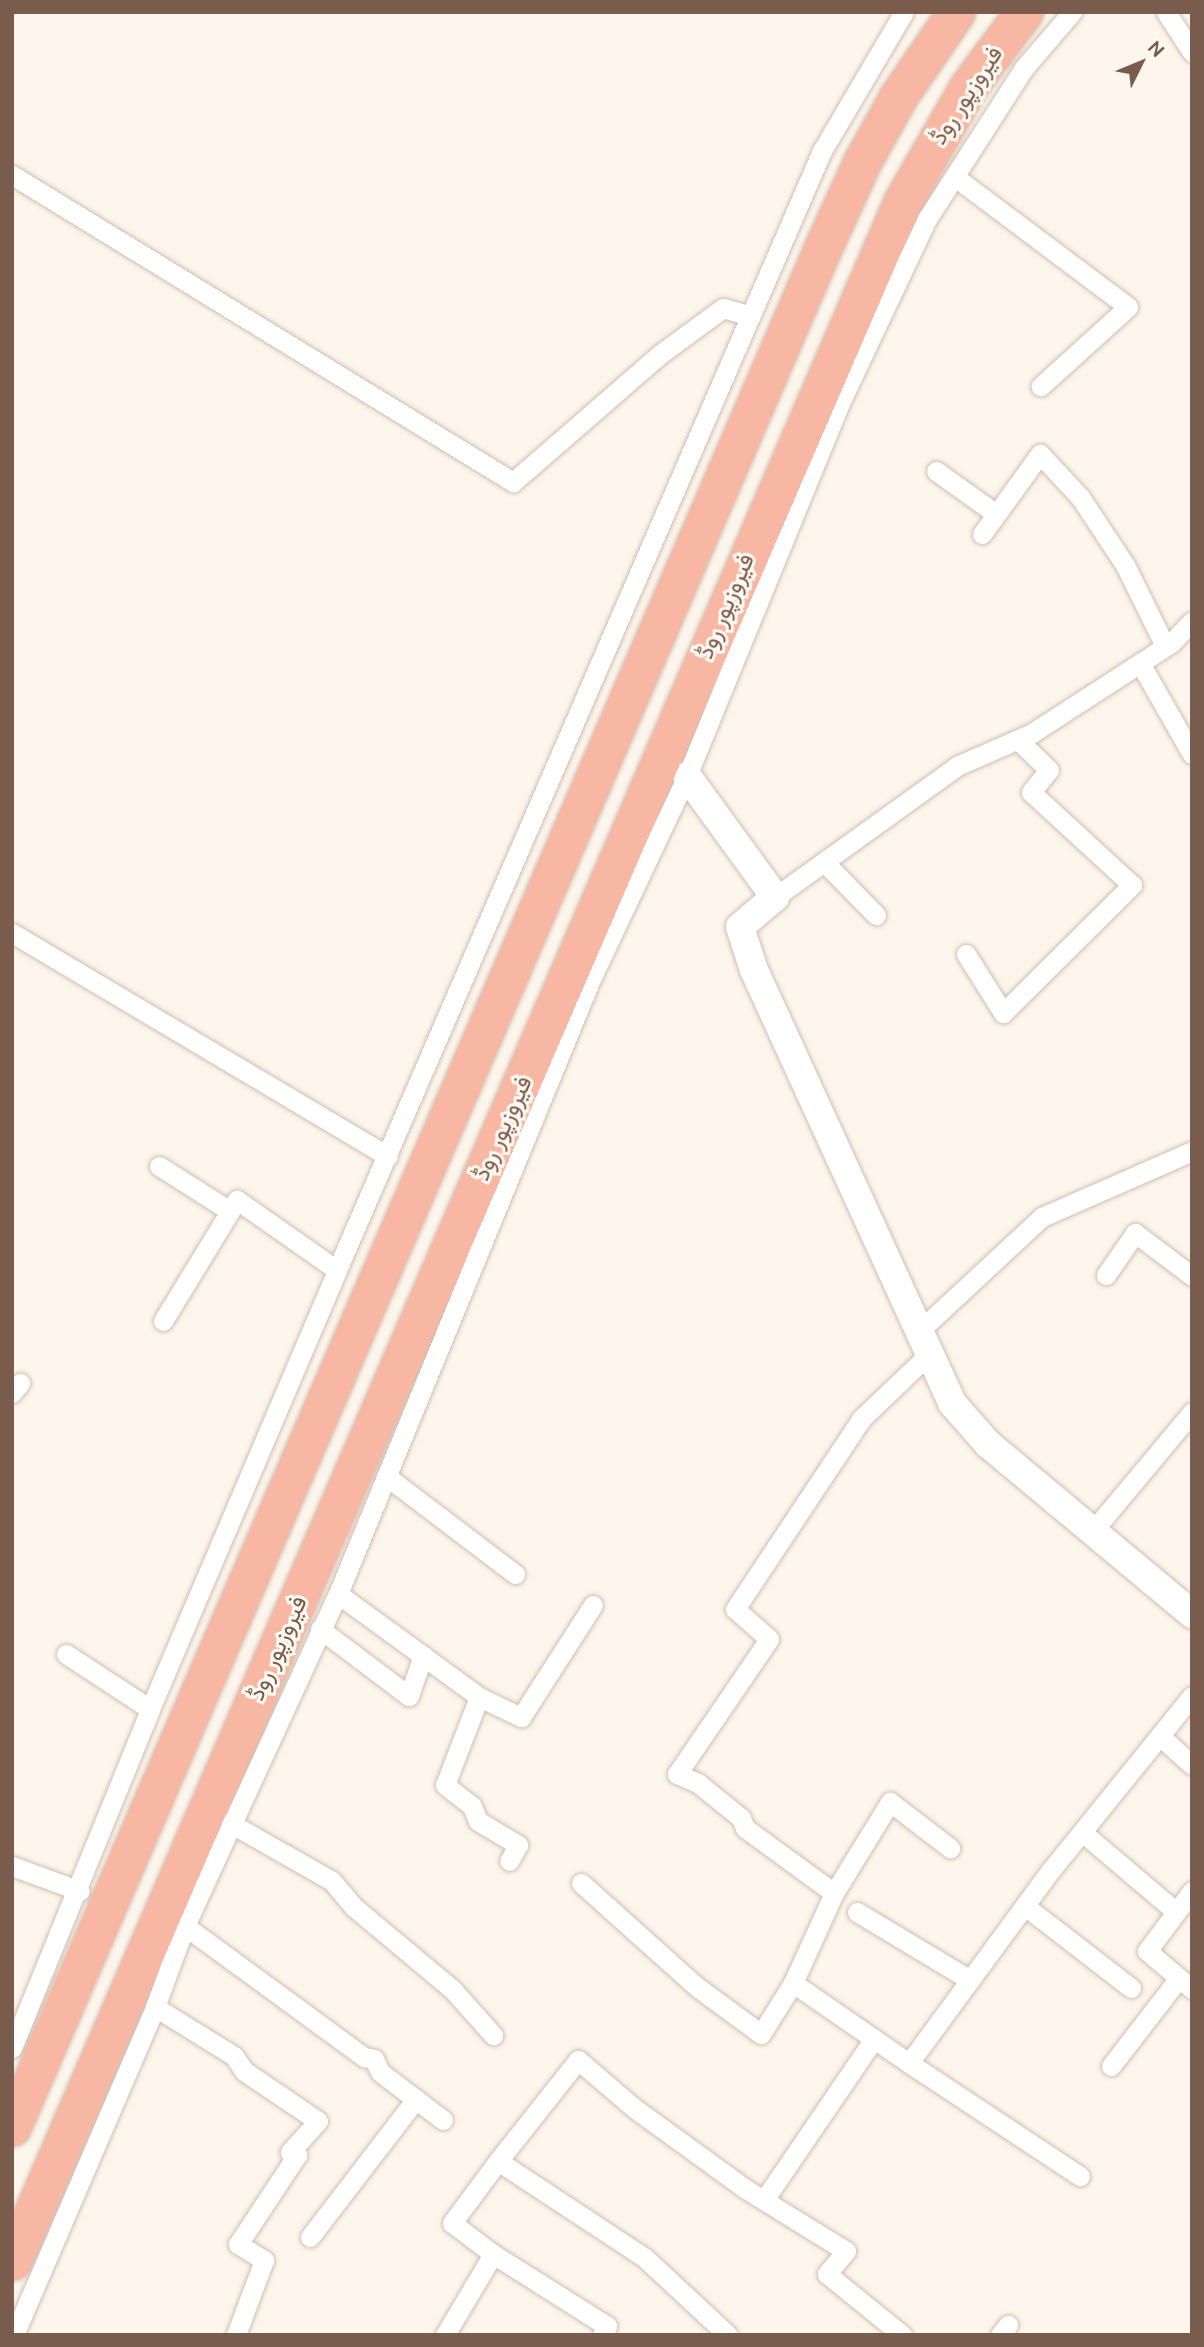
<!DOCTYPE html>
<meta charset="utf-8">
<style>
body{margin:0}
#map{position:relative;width:1204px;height:2347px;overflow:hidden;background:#fdf6ec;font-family:Ubuntu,Vazirmatn,sans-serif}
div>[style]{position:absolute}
.roads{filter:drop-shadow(0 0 2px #d1beb0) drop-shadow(0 0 2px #d1beb0)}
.street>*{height:19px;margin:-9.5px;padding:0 9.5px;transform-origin:9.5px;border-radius:9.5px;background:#fff}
.secondary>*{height:28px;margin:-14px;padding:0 14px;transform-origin:14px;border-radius:14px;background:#fff}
.highway>*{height:37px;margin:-18.5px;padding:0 18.5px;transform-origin:18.5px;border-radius:18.5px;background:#f7b7a3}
span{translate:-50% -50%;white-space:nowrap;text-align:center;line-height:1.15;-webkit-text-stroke:6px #fffaf3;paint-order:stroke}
.street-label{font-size:24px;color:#7a5c4d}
.frame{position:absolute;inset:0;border:14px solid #7a5c4d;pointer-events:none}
.north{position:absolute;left:1106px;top:28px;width:70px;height:70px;-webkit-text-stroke:5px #fffaf3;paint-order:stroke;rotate:47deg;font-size:19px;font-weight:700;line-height:28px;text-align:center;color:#7a5c4d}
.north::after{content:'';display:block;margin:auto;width:24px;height:32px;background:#7a5c4d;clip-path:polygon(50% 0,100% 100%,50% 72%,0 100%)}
</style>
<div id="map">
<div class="roads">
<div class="street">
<div style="left:1166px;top:12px;width:48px;rotate:57deg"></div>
<div style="left:12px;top:175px;width:588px;rotate:31.5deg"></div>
<div style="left:513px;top:482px;width:194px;rotate:-41deg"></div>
<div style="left:659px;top:355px;width:79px;rotate:-36.3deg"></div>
<div style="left:723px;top:308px;width:29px;rotate:16deg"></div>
<div style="left:955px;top:177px;width:216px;rotate:36.9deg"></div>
<div style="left:1128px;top:307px;width:118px;rotate:137.8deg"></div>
<div style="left:936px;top:471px;width:74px;rotate:35.6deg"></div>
<div style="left:982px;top:534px;width:99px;rotate:-54.1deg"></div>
<div style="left:1040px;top:454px;width:59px;rotate:47.1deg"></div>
<div style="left:1080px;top:497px;width:82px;rotate:56.5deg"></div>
<div style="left:1125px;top:565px;width:90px;rotate:63.7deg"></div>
<div style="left:1140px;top:663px;width:105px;rotate:60.3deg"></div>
<div style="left:825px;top:863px;width:73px;rotate:45.6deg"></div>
<div style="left:775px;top:897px;width:224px;rotate:-35.7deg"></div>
<div style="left:957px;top:766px;width:82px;rotate:-23.7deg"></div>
<div style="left:1032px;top:733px;width:166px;rotate:-32.9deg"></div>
<div style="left:1171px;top:643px;width:30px;rotate:-46deg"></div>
<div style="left:12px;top:933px;width:437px;rotate:30.7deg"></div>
<div style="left:966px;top:954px;width:70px;rotate:57.9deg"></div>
<div style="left:1003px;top:1013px;width:182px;rotate:-44.8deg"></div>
<div style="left:1132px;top:885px;width:137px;rotate:-137.4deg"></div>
<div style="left:1031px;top:792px;width:28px;rotate:-51deg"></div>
<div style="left:1049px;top:770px;width:43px;rotate:-135.9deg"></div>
<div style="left:159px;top:1166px;width:84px;rotate:32.4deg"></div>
<div style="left:1106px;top:1275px;width:51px;rotate:-55.4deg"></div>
<div style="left:1135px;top:1233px;width:71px;rotate:37deg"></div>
<div style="left:163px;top:1321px;width:142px;rotate:-58.6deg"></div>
<div style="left:237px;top:1200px;width:122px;rotate:35deg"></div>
<div style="left:917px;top:1333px;width:171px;rotate:-42.9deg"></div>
<div style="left:1042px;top:1217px;width:164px;rotate:-23.7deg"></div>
<div style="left:12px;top:1393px;width:13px;rotate:-51deg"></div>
<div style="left:386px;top:1476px;width:162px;rotate:37.2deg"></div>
<div style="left:1091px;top:1533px;width:158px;rotate:-50.1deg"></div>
<div style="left:338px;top:1594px;width:175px;rotate:36.1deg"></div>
<div style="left:479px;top:1697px;width:47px;rotate:25.5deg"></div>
<div style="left:521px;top:1717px;width:133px;rotate:-57.3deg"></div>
<div style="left:320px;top:1629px;width:111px;rotate:37deg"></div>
<div style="left:409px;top:1696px;width:43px;rotate:-71.1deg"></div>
<div style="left:66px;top:1654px;width:100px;rotate:33.2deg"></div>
<div style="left:479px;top:1697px;width:94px;rotate:111.1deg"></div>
<div style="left:445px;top:1785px;width:34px;rotate:38deg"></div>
<div style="left:472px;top:1806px;width:16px;rotate:68deg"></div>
<div style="left:478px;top:1821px;width:47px;rotate:31deg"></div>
<div style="left:518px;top:1845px;width:18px;rotate:119deg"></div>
<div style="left:1160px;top:1736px;width:43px;rotate:42.2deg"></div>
<div style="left:230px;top:1823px;width:117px;rotate:29.6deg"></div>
<div style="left:332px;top:1881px;width:35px;rotate:50deg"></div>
<div style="left:355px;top:1908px;width:126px;rotate:39.9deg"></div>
<div style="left:452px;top:1989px;width:62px;rotate:48.3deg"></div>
<div style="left:1082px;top:1832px;width:122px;rotate:40.3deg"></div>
<div style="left:12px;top:1866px;width:72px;rotate:20.2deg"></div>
<div style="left:581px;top:1883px;width:156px;rotate:41.9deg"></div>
<div style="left:697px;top:1987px;width:79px;rotate:36.3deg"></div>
<div style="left:761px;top:2034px;width:60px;rotate:-57.9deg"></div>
<div style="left:793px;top:1983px;width:99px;rotate:-65.5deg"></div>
<div style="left:834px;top:1893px;width:110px;rotate:-143.9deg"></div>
<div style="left:745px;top:1828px;width:11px;rotate:-112deg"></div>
<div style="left:741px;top:1818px;width:55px;rotate:-140.9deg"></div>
<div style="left:698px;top:1783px;width:23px;rotate:-157deg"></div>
<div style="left:677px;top:1774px;width:163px;rotate:-55.7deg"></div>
<div style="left:769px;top:1639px;width:45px;rotate:-138.6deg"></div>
<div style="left:735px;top:1609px;width:228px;rotate:-56.4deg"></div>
<div style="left:861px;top:1419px;width:94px;rotate:-43.7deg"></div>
<div style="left:1192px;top:1891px;width:75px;rotate:126.9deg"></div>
<div style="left:1147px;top:1951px;width:59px;rotate:40.2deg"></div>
<div style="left:834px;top:1893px;width:107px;rotate:-58.4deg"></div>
<div style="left:890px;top:1802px;width:76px;rotate:37.5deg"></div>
<div style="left:1025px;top:1906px;width:134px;rotate:37.7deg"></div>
<div style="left:857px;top:1912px;width:132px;rotate:31deg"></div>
<div style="left:185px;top:1926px;width:222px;rotate:36.2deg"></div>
<div style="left:364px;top:2057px;width:10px;rotate:11deg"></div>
<div style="left:374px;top:2059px;width:14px;rotate:65deg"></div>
<div style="left:380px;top:2072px;width:79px;rotate:37.3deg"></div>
<div style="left:793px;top:1983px;width:141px;rotate:34.6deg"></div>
<div style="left:909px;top:2063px;width:240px;rotate:-53.7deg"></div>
<div style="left:1051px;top:1870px;width:224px;rotate:-51deg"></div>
<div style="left:155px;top:2007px;width:93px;rotate:31.8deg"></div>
<div style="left:234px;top:2056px;width:18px;rotate:56deg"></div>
<div style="left:244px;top:2071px;width:89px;rotate:34deg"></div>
<div style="left:318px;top:2121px;width:42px;rotate:132.1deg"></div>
<div style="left:290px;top:2152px;width:8px;rotate:23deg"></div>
<div style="left:297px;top:2155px;width:107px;rotate:123.5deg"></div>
<div style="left:238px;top:2244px;width:31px;rotate:32deg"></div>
<div style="left:264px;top:2260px;width:80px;rotate:110.5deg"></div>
<div style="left:12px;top:2048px;width:366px;rotate:-67.8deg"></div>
<div style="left:150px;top:1709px;width:477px;rotate:-66.9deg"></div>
<div style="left:337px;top:1270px;width:1220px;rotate:-66.57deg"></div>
<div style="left:822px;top:151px;width:161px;rotate:-59.5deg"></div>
<div style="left:909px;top:2063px;width:205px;rotate:33.5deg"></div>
<div style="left:1111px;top:2066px;width:111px;rotate:-52.3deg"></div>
<div style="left:498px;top:2161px;width:129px;rotate:-51.6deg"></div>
<div style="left:578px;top:2060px;width:74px;rotate:40.6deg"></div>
<div style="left:634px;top:2108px;width:136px;rotate:36deg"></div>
<div style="left:744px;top:2188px;width:120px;rotate:31.7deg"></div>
<div style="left:846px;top:2251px;width:30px;rotate:130deg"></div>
<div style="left:827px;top:2274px;width:97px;rotate:39.1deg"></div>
<div style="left:764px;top:2200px;width:195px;rotate:-55.7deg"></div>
<div style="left:310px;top:2237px;width:174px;rotate:-52.5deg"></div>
<div style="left:493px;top:2254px;width:135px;rotate:32.3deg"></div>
<div style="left:607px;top:2326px;width:10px;rotate:119deg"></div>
<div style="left:14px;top:2335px;width:357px;rotate:-66.7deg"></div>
<div style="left:155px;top:2007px;width:86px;rotate:-69.7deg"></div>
<div style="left:185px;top:1926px;width:366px;rotate:-65.3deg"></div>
<div style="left:338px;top:1594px;width:665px;rotate:-67.64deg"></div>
<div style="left:591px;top:979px;width:225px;rotate:-64.7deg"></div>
<div style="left:687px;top:776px;width:403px;rotate:-67.7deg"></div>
<div style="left:840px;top:403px;width:204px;rotate:-64.7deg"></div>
<div style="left:927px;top:219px;width:179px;rotate:-57.3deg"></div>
<div style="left:1024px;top:68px;width:74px;rotate:-49.4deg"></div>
<div style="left:445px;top:2335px;width:94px;rotate:-59.3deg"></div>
<div style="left:493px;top:2254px;width:51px;rotate:-142.9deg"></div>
<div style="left:452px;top:2223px;width:77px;rotate:-53.4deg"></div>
<div style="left:498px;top:2161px;width:176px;rotate:33.4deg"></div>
<div style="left:645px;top:2258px;width:113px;rotate:42.9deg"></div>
<div style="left:1000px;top:2335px;width:13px;rotate:-51deg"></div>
</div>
<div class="secondary">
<div style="left:687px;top:776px;width:150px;rotate:54deg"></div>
<div style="left:775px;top:897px;width:46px;rotate:139.4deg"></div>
<div style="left:740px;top:927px;width:45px;rotate:72deg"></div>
<div style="left:754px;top:970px;width:476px;rotate:65.4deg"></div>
<div style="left:952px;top:1403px;width:55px;rotate:48.7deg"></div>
<div style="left:988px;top:1444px;width:266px;rotate:39.8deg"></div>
</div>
<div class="highway">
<div style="left:12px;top:2127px;width:2042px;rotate:-66.66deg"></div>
<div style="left:821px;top:252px;width:99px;rotate:-65.5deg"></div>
<div style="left:862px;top:162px;width:74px;rotate:-61deg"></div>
<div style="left:898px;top:97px;width:103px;rotate:-55.7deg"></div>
<div style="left:12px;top:2261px;width:2243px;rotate:-66.62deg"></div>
<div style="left:902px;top:202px;width:133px;rotate:-60.1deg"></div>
<div style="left:968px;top:87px;width:94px;rotate:-53.3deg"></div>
</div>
</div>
<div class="street-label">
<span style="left:966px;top:95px;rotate:-57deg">فیروزپور روڈ</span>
<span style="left:725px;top:606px;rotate:-67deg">فیروزپور روڈ</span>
<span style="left:502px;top:1128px;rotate:-66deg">فیروزپور روڈ</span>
<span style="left:277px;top:1648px;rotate:-66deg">فیروزپور روڈ</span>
</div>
<div class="frame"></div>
<div class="north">N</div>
</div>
